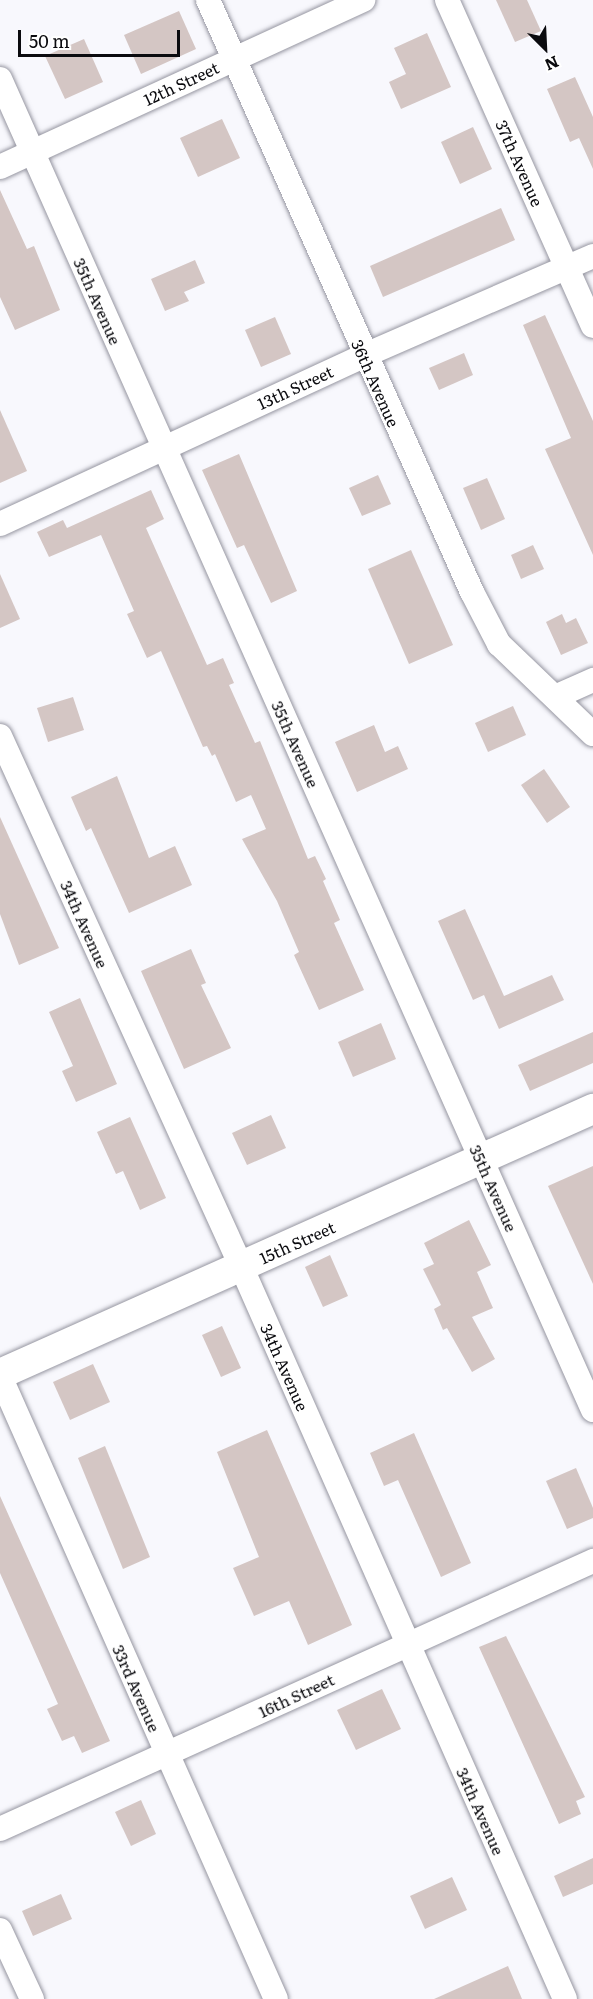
<!DOCTYPE html>
<style>
body{margin:0}
#map{position:relative;width:593px;height:1999px;overflow:hidden;background:#f8f8fd;font-family:Literata,serif}
div>[style]{position:absolute}
.building>*{inset:0;background:#d4c6c4}
.roads{filter:drop-shadow(0 0 2px #9696a1) drop-shadow(0 0 2px #9696a1)}
.minor>*{height:24px;margin:-12px;padding:0 12px;transform-origin:12px;border-radius:12px;background:#fff}
.tertiary>*{height:30px;margin:-15px;padding:0 15px;transform-origin:15px;border-radius:15px;background:#fff}
span{translate:-50% -50%;white-space:nowrap;text-align:center;line-height:1.15;-webkit-text-stroke:5px #fff;paint-order:stroke}
.street-label{font-size:16px;color:#0b0b0f}
.north{position:absolute;left:515px;top:18px;width:60px;height:60px;-webkit-text-stroke:4px #fff;paint-order:stroke;rotate:156deg;font-size:16px;font-weight:700;line-height:24px;text-align:center;color:#0b0b0f}
.north::after{content:'';display:block;margin:auto;width:21px;height:27px;background:#0b0b0f;clip-path:polygon(50% 0,100% 100%,50% 72%,0 100%)}
.scale{position:absolute;left:18px;top:30px;width:162px;height:27px;box-sizing:border-box;border:3px solid #0b0b0f;border-top:0;padding-left:8px;font-size:18px;line-height:21px;white-space:nowrap;color:#0b0b0f;-webkit-text-stroke:4px #fff;paint-order:stroke}
</style>
<div id="map">
<div class="building">
<div style="clip-path:polygon(496px 0,527px 0,541px 31px,515px 42px)"></div>
<div style="clip-path:polygon(179px 11px,196px 49px,141px 74px,124px 35px)"></div>
<div style="clip-path:polygon(427px 33px,451px 87px,401px 109px,389px 82px,406px 74px,394px 48px)"></div>
<div style="clip-path:polygon(84px 39px,103px 82px,65px 99px,45px 56px)"></div>
<div style="clip-path:polygon(575px 77px,593px 117px,593px 169px,579px 138px,570px 142px,547px 89px)"></div>
<div style="clip-path:polygon(222px 119px,240px 158px,198px 177px,180px 138px)"></div>
<div style="clip-path:polygon(473px 127px,492px 169px,460px 184px,441px 142px)"></div>
<div style="clip-path:polygon(0 190px,27px 249px,34px 246px,60px 310px,15px 330px,0 297px)"></div>
<div style="clip-path:polygon(501px 208px,515px 240px,383px 297px,370px 266px)"></div>
<div style="clip-path:polygon(195px 260px,205px 283px,184px 292px,189px 301px,165px 311px,151px 279px)"></div>
<div style="clip-path:polygon(545px 315px,593px 421px,593px 555px,545px 449px,571px 438px,523px 325px)"></div>
<div style="clip-path:polygon(275px 317px,291px 354px,261px 367px,245px 330px)"></div>
<div style="clip-path:polygon(464px 353px,473px 375px,439px 390px,429px 368px)"></div>
<div style="clip-path:polygon(0 410px,27px 471px,0 483px)"></div>
<div style="clip-path:polygon(239px 454px,297px 591px,271px 603px,244px 545px,237px 548px,202px 470px)"></div>
<div style="clip-path:polygon(378px 475px,391px 504px,362px 516px,349px 488px)"></div>
<div style="clip-path:polygon(487px 478px,505px 519px,481px 530px,463px 488px)"></div>
<div style="clip-path:polygon(151px 490px,164px 519px,146px 528px,207px 665px,223px 658px,234px 683px,229px 685px,255px 743px,260px 741px,308px 859px,315px 856px,326px 879px,323px 881px,340px 920px,334px 923px,364px 990px,319px 1010px,294px 955px,299px 952px,277px 901px,242px 839px,266px 829px,251px 795px,236px 802px,215px 754px,212px 756px,207px 746px,203px 747px,161px 651px,147px 658px,127px 614px,134px 611px,101px 535px,49px 557px,37px 532px,63px 520px,67px 528px)"></div>
<div style="clip-path:polygon(533px 545px,544px 569px,521px 579px,511px 555px)"></div>
<div style="clip-path:polygon(411px 550px,453px 645px,409px 664px,368px 569px)"></div>
<div style="clip-path:polygon(0 574px,20px 619px,0 628px)"></div>
<div style="clip-path:polygon(562px 614px,566px 623px,576px 618px,588px 643px,561px 655px,546px 622px)"></div>
<div style="clip-path:polygon(73px 697px,84px 730px,48px 742px,37px 708px)"></div>
<div style="clip-path:polygon(513px 706px,526px 735px,488px 752px,475px 723px)"></div>
<div style="clip-path:polygon(374px 725px,385px 752px,398px 746px,408px 769px,357px 792px,335px 742px)"></div>
<div style="clip-path:polygon(544px 769px,570px 807px,547px 823px,521px 785px)"></div>
<div style="clip-path:polygon(117px 776px,149px 858px,175px 846px,192px 885px,129px 913px,91px 828px,86px 831px,71px 797px)"></div>
<div style="clip-path:polygon(0 817px,59px 948px,19px 965px,0 914px)"></div>
<div style="clip-path:polygon(465px 909px,504px 996px,552px 975px,564px 1000px,499px 1029px,484px 995px,473px 1000px,438px 921px)"></div>
<div style="clip-path:polygon(191px 949px,206px 983px,201px 985px,231px 1048px,184px 1069px,141px 971px)"></div>
<div style="clip-path:polygon(80px 998px,117px 1084px,76px 1102px,62px 1071px,73px 1066px,49px 1012px)"></div>
<div style="clip-path:polygon(381px 1023px,396px 1059px,353px 1077px,338px 1042px)"></div>
<div style="clip-path:polygon(593px 1032px,593px 1063px,530px 1091px,518px 1065px)"></div>
<div style="clip-path:polygon(271px 1115px,286px 1148px,247px 1165px,232px 1133px)"></div>
<div style="clip-path:polygon(130px 1117px,166px 1198px,140px 1210px,123px 1171px,116px 1174px,97px 1132px)"></div>
<div style="clip-path:polygon(593px 1166px,593px 1284px,548px 1186px)"></div>
<div style="clip-path:polygon(469px 1220px,491px 1265px,477px 1272px,493px 1308px,472px 1317px,495px 1359px,472px 1372px,447px 1328px,443px 1330px,434px 1309px,441px 1305px,423px 1269px,434px 1264px,424px 1243px)"></div>
<div style="clip-path:polygon(330px 1255px,348px 1296px,323px 1307px,305px 1267px)"></div>
<div style="clip-path:polygon(222px 1326px,241px 1368px,221px 1377px,202px 1335px)"></div>
<div style="clip-path:polygon(93px 1364px,110px 1402px,70px 1420px,53px 1382px)"></div>
<div style="clip-path:polygon(267px 1430px,352px 1625px,308px 1645px,289px 1601px,254px 1616px,233px 1568px,259px 1557px,217px 1452px)"></div>
<div style="clip-path:polygon(414px 1433px,471px 1563px,441px 1577px,398px 1480px,384px 1486px,370px 1453px)"></div>
<div style="clip-path:polygon(105px 1446px,150px 1557px,123px 1569px,78px 1458px)"></div>
<div style="clip-path:polygon(576px 1468px,593px 1508px,593px 1518px,567px 1529px,546px 1481px)"></div>
<div style="clip-path:polygon(0 1496px,110px 1741px,82px 1753px,74px 1736px,62px 1741px,47px 1709px,58px 1704px,0 1573px)"></div>
<div style="clip-path:polygon(506px 1636px,585px 1797px,576px 1801px,581px 1814px,559px 1824px,479px 1647px)"></div>
<div style="clip-path:polygon(382px 1689px,401px 1729px,356px 1750px,337px 1710px)"></div>
<div style="clip-path:polygon(141px 1800px,156px 1834px,131px 1846px,115px 1812px)"></div>
<div style="clip-path:polygon(593px 1858px,593px 1884px,563px 1897px,554px 1876px)"></div>
<div style="clip-path:polygon(452px 1877px,467px 1910px,425px 1929px,410px 1896px)"></div>
<div style="clip-path:polygon(61px 1894px,72px 1919px,33px 1936px,22px 1911px)"></div>
<div style="clip-path:polygon(508px 1966px,522px 1999px,434px 1999px)"></div>
</div>
<div class="roads">
<div class="minor">
<div style="left:208px;top:0;width:648px;rotate:65.97deg"></div>
<div style="left:472px;top:592px;width:59px;rotate:62.6deg"></div>
<div style="left:499px;top:644px;width:130px;rotate:43.8deg"></div>
<div style="left:447px;top:0;width:357px;rotate:65.9deg"></div>
<div style="left:0;top:79px;width:1457px;rotate:65.99deg"></div>
<div style="left:0;top:167px;width:400px;rotate:-24.7deg"></div>
<div style="left:0;top:524px;width:400px;rotate:-24.8deg"></div>
<div style="left:363px;top:356px;width:251px;rotate:-23.5deg"></div>
<div style="left:555px;top:697px;width:42px;rotate:-24.1deg"></div>
<div style="left:0;top:736px;width:582px;rotate:65.55deg"></div>
<div style="left:241px;top:1266px;width:801px;rotate:66.15deg"></div>
<div style="left:0;top:1376px;width:681px;rotate:66.11deg"></div>
<div style="left:0;top:1829px;width:651px;rotate:-24.32deg"></div>
<div style="left:0;top:1930px;width:76px;rotate:65.1deg"></div>
</div>
<div class="tertiary">
<div style="left:0;top:1374px;width:650px;rotate:-24.08deg"></div>
</div>
</div>
<div class="street-label">
<span style="left:181px;top:83px;rotate:-25deg">12th Street</span>
<span style="left:520px;top:163px;rotate:66deg">37th Avenue</span>
<span style="left:98px;top:301px;rotate:66deg">35th Avenue</span>
<span style="left:376px;top:383px;rotate:66deg">36th Avenue</span>
<span style="left:295px;top:387px;rotate:-25deg">13th Street</span>
<span style="left:296px;top:744px;rotate:66deg">35th Avenue</span>
<span style="left:85px;top:924px;rotate:66deg">34th Avenue</span>
<span style="left:494px;top:1188px;rotate:66deg">35th Avenue</span>
<span style="left:297px;top:1242px;rotate:-24deg">15th Street</span>
<span style="left:285px;top:1367px;rotate:66deg">34th Avenue</span>
<span style="left:137px;top:1688px;rotate:66deg">33rd Avenue</span>
<span style="left:296px;top:1695px;rotate:-25deg">16th Street</span>
<span style="left:481px;top:1811px;rotate:66deg">34th Avenue</span>
</div>
<div class="north">N</div>
<div class="scale">50 m</div>
</div>
